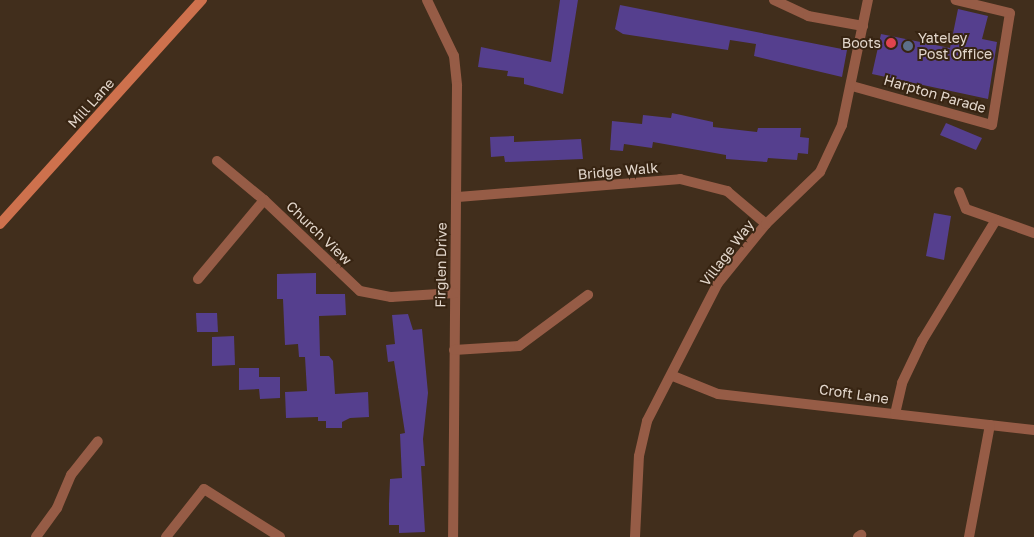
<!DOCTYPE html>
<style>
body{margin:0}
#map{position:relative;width:1034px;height:537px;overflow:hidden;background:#412e1c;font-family:"Golos Text",sans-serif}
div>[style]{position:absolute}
.building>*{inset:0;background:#553f8e}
.street>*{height:10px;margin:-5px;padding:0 5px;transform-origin:5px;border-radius:5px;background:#965c46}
.secondary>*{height:10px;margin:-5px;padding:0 5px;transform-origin:5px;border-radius:5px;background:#ce714d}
.dots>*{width:14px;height:14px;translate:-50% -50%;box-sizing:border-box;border:2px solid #372412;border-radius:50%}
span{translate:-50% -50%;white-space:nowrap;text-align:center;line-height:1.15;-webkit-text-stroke:4px #372412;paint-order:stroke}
.poi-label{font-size:14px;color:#e3d7cc}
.left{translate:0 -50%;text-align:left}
.right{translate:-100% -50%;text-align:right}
.street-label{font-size:14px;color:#e3d7cc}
</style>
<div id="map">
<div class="building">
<div style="clip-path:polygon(560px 0,578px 0,563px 94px,524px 84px,524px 78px,507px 76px,508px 71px,478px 67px,481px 47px,551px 62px)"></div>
<div style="clip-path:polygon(620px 5px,847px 50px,842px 77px,754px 56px,756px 44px,730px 40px,728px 50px,623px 34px,615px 29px)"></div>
<div style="clip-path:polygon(958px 9px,988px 16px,982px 39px,997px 42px,988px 99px,872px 74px,881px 34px,950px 48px)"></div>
<div style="clip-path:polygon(672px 113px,713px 122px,713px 127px,757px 132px,758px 128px,801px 128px,800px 137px,809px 138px,808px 154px,798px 153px,797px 160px,768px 158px,767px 162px,726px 159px,726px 155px,653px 142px,652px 148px,624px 144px,623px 151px,610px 150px,612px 121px,642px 124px,643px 115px,671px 118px)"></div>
<div style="clip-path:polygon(946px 123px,982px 138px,976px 150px,940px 135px)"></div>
<div style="clip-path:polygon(514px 136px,514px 142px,581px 139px,583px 159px,505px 162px,504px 156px,491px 157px,490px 137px)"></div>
<div style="clip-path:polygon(934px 213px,951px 216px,944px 260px,926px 256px)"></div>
<div style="clip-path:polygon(316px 273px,316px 294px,345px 294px,346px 315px,319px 316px,320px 356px,329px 356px,333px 361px,335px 394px,368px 392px,369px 417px,350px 418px,342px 422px,342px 428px,326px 428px,326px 421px,318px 421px,318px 417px,286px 418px,285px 392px,307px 391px,305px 357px,299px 357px,298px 344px,285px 345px,283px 299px,277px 299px,277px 274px)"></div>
<div style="clip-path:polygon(196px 313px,217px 313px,218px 332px,197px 332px)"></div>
<div style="clip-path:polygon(408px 314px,413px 330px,422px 329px,428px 393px,423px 439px,425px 466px,421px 466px,425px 532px,399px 533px,399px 525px,389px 525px,389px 504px,390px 479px,402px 478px,400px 434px,405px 433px,394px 361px,388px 362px,386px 345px,395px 344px,392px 315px)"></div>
<div style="clip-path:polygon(234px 336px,235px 365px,212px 366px,212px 337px)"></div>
<div style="clip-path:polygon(239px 368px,259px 368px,259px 377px,280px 377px,280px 398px,260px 399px,259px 389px,239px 390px)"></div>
</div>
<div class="street">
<div style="left:427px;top:0;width:62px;rotate:64.3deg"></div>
<div style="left:454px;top:56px;width:30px;rotate:84deg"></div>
<div style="left:457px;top:86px;width:451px;rotate:90.5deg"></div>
<div style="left:774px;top:0;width:38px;rotate:25deg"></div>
<div style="left:808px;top:16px;width:56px;rotate:10.3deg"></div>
<div style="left:852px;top:86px;width:145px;rotate:15.6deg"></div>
<div style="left:992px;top:125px;width:113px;rotate:-80.9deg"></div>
<div style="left:1010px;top:13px;width:56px;rotate:-166.5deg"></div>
<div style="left:217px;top:161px;width:61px;rotate:39.7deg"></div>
<div style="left:959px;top:192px;width:18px;rotate:68deg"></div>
<div style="left:966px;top:209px;width:72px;rotate:19.4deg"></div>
<div style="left:458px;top:197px;width:223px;rotate:-4.6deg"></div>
<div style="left:680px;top:179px;width:49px;rotate:14.3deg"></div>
<div style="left:727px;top:191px;width:51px;rotate:40.2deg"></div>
<div style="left:198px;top:279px;width:103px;rotate:-50.1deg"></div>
<div style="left:264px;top:200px;width:132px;rotate:43.5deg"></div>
<div style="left:360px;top:291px;width:32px;rotate:11deg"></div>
<div style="left:391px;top:297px;width:64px;rotate:-3.6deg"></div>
<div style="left:454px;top:350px;width:65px;rotate:-3.5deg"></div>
<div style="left:519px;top:346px;width:86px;rotate:-36.5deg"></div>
<div style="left:673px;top:376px;width:48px;rotate:21.8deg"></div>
<div style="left:718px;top:394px;width:318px;rotate:6.5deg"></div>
<div style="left:895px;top:414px;width:32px;rotate:-77deg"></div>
<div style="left:902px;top:383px;width:47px;rotate:-64.5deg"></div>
<div style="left:922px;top:341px;width:142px;rotate:-58.6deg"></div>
<div style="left:36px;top:537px;width:36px;rotate:-54deg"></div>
<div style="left:57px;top:508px;width:36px;rotate:-67deg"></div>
<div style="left:71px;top:475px;width:43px;rotate:-51.5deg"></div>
<div style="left:166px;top:537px;width:61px;rotate:-51.6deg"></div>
<div style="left:204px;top:489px;width:90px;rotate:32.3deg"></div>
<div style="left:635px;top:537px;width:81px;rotate:-87.2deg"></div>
<div style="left:639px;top:456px;width:36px;rotate:-77deg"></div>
<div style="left:647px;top:421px;width:155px;rotate:-62.8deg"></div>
<div style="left:718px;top:283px;width:76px;rotate:-50.9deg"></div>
<div style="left:766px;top:224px;width:75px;rotate:-43.9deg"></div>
<div style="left:820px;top:172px;width:52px;rotate:-64.9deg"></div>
<div style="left:842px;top:125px;width:128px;rotate:-78.3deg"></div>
<div style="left:858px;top:537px;width:4px;rotate:-34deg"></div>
<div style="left:969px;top:537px;width:114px;rotate:-79.4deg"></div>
</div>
<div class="secondary">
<div style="left:0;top:224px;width:302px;rotate:-48deg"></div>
</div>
<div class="dots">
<div style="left:891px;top:43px;background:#e0444e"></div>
<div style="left:908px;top:46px;background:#5c6f8a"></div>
</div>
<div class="poi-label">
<span class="left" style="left:918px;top:46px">Yateley<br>Post Office</span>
<span class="right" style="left:881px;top:43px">Boots</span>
</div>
<div class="street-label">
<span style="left:935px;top:94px;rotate:16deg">Harpton Parade</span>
<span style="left:91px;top:103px;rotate:-48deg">Mill Lane</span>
<span style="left:618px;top:171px;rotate:-5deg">Bridge Walk</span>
<span style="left:319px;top:233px;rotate:44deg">Church View</span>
<span style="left:727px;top:253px;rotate:-53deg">Village Way</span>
<span style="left:441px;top:265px;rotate:-89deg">Firglen Drive</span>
<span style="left:854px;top:394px;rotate:8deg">Croft Lane</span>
</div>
</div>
